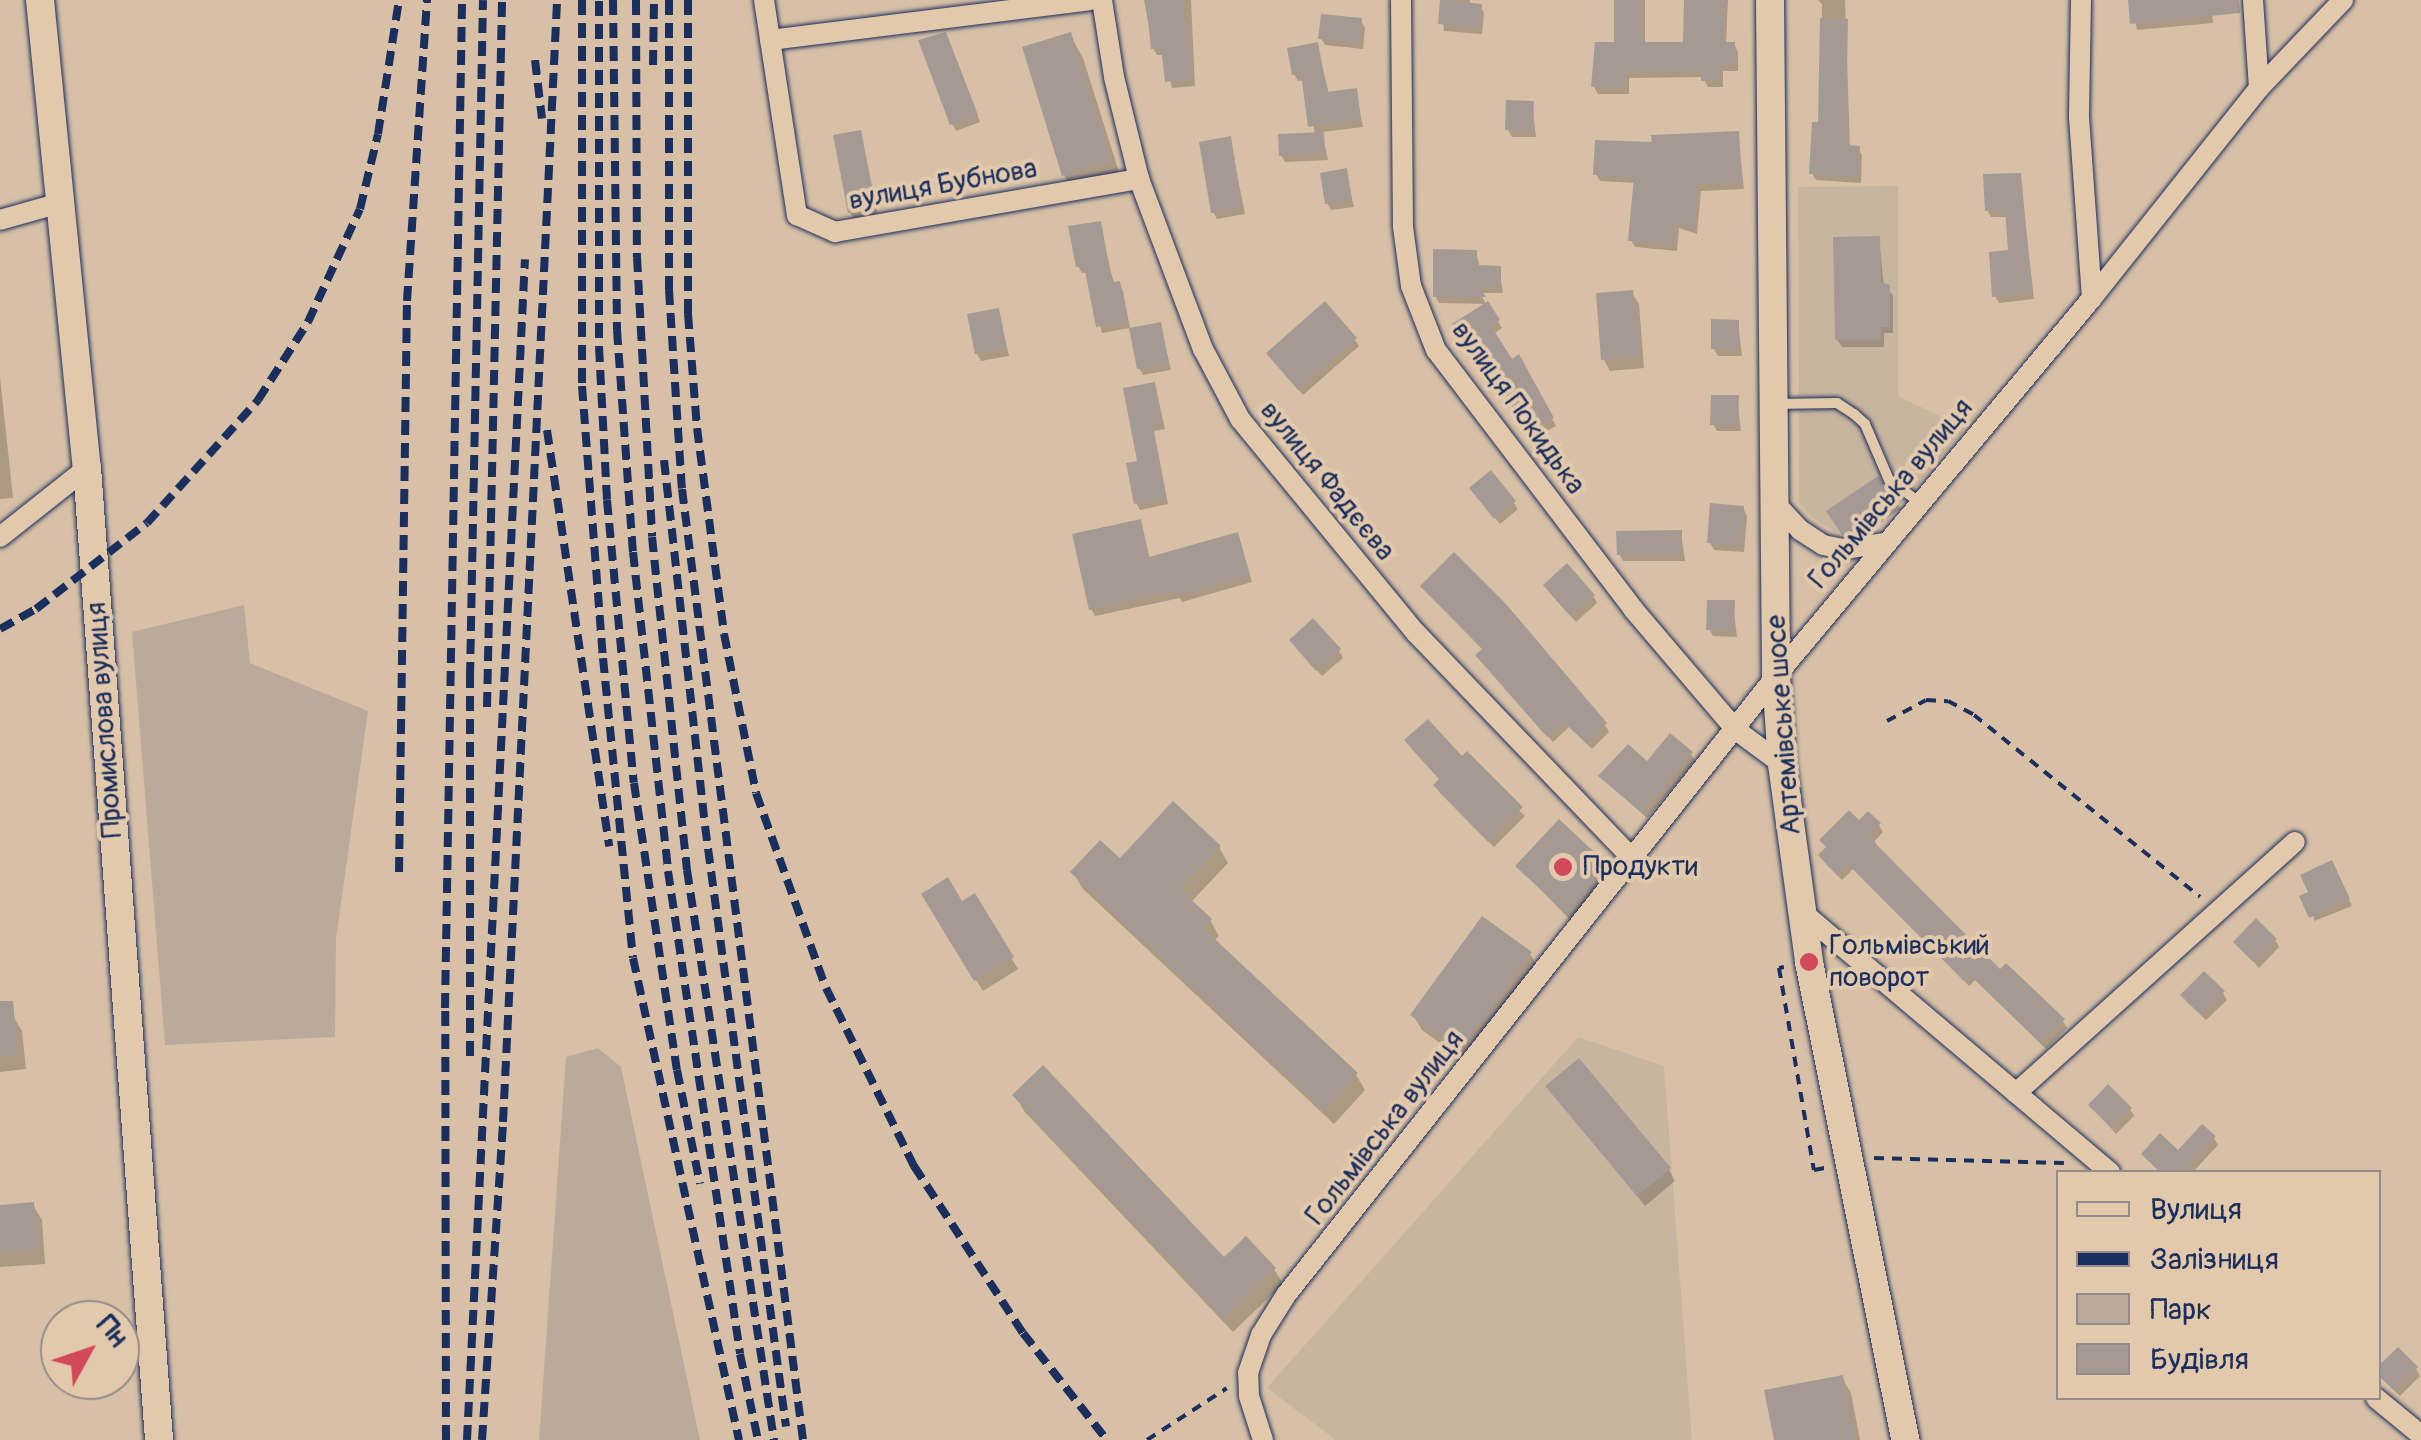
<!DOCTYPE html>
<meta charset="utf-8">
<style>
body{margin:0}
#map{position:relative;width:2421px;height:1440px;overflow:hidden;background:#d7c0a6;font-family:Pangolin,sans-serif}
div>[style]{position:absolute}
.built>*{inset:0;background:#c8b5a0}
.green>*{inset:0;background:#bbaa9c}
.shadow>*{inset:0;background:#0003}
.building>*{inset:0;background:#a59a93}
.path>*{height:4px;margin-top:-2px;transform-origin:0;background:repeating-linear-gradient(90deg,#1b2f5e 0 10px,transparent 0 18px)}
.roads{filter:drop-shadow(0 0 2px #1b2f5e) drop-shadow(0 0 2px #1b2f5e)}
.lane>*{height:10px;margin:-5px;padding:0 5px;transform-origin:5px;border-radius:5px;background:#e3c9ab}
.street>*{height:20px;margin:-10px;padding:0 10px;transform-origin:10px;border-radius:10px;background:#e3c9ab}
.secondary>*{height:28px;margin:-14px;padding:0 14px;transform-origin:14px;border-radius:14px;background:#e3c9ab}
.rail>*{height:8px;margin-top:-4px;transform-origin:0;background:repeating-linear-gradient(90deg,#1b2f5e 0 15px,transparent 0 23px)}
.dots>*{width:28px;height:28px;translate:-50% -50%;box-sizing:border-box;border:5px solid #e3c9ab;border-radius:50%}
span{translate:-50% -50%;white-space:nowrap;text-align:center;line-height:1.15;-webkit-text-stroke:8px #e3c9ab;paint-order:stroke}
.street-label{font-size:28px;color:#1b2f5e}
.poi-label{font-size:28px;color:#1b2f5e}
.left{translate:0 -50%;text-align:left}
.legend{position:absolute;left:2056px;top:1170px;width:325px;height:230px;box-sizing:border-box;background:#e3c9ab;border:2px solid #938b8c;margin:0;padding:12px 18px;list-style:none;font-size:30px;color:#1b2f5e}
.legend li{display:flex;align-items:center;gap:20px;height:50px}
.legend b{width:50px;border:2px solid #938b8c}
.north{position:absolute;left:40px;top:1300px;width:100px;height:100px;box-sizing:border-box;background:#e3c9ab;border:2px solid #938b8c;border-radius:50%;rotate:50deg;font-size:28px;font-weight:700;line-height:40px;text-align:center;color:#1b2f5e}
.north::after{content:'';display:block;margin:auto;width:35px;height:45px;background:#d1495b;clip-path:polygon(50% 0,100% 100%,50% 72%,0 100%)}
</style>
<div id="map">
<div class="built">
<div style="clip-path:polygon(1898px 186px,1898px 396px,1965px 428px,1887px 521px,1864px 531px,1835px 532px,1813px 518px,1799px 502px,1798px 187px)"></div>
<div style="clip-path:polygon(1578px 1037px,1664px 1066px,1692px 1440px,1336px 1440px,1267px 1388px)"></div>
</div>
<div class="green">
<div style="clip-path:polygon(244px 605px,250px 663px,368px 711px,336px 939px,335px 1037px,165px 1045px,132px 632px)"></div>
<div style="clip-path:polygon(598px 1048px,621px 1067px,700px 1440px,539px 1440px,566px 1057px)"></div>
</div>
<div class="shadow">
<div style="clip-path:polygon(1144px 0,1191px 0,1195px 86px,1172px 88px,1165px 55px,1157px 55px,1153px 48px)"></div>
<div style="clip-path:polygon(1441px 0,1470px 0,1470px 5px,1480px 6px,1484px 13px,1482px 34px,1444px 31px)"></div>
<div style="clip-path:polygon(1617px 0,1645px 0,1645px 45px,1685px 45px,1687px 0,1728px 0,1726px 44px,1734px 44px,1738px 52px,1738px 71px,1723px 71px,1723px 87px,1708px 87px,1703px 77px,1629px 78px,1629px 94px,1598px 94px,1594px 87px,1617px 45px)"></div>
<div style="clip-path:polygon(1818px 0,1845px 0,1850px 148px,1858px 148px,1862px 155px,1861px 183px,1816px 180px,1812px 173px,1821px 125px,1822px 4px)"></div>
<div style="clip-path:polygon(2130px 0,2211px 0,2213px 23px,2137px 30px)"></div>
<div style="clip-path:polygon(1361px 21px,1365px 28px,1363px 49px,1325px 45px,1321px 38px)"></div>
<div style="clip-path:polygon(1070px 35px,1083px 58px,1123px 185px,1077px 199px,1064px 175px,1025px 49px)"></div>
<div style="clip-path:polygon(949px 42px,980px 122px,956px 131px,952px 124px)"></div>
<div style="clip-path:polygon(1317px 45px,1329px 94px,1356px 91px,1363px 127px,1322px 132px,1328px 160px,1285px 162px,1281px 155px,1315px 134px,1305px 80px,1298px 81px,1294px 74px)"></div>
<div style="clip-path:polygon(1532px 103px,1536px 137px,1512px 137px,1508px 130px)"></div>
<div style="clip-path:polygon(860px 133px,878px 214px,854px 219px,850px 212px)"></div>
<div style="clip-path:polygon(1738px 134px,1744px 189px,1701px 191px,1697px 234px,1679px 228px,1677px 251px,1635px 247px,1631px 240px,1636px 183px,1600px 181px,1596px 174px,1654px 145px)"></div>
<div style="clip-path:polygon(1230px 139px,1245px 214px,1217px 219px,1213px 212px)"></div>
<div style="clip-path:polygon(1345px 171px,1354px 207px,1331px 210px,1327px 203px)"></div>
<div style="clip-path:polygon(2020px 175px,2034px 299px,1999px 303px,1995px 296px,2011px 252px,2008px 217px,1991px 217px,1987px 210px)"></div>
<div style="clip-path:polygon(1099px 223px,1114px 284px,1119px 284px,1123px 291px,1130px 328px,1102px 333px,1088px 272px,1082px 273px,1078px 266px)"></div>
<div style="clip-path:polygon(1879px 239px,1884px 286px,1893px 295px,1893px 333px,1884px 333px,1884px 347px,1842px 347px,1837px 340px)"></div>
<div style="clip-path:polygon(1476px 252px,1480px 268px,1499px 268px,1503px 293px,1480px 293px,1486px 304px,1439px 303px,1435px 296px)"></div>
<div style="clip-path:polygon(1632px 293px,1639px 304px,1644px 368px,1610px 371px,1604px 360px)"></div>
<div style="clip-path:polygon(1487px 304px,1502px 328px,1493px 334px,1511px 362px,1518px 358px,1556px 426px,1534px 438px,1482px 353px,1476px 358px,1455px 324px)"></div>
<div style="clip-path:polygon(998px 311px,1009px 356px,981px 361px,977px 354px)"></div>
<div style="clip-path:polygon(1738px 322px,1742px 356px,1718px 356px,1714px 349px)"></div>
<div style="clip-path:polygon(1160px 325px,1171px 370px,1143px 375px,1139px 368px)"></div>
<div style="clip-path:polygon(1355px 340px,1359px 346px,1303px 395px,1273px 361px)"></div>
<div style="clip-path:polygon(0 377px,13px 498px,0 499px)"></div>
<div style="clip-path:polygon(1154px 384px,1165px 429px,1154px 431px,1168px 504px,1140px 510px,1136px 503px,1140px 463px)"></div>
<div style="clip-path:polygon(1737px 398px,1741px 431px,1717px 431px,1713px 424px)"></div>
<div style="clip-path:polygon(1877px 480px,1901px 509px,1848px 541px,1829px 511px)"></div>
<div style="clip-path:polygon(1476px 495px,1514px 503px,1518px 509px,1500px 524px)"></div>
<div style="clip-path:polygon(1743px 508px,1747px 516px,1744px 552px,1714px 550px,1710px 543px)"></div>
<div style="clip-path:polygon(1140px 521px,1150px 559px,1237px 535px,1252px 582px,1182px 602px,1180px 598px,1095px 616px,1091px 609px)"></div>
<div style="clip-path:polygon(1681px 533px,1685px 561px,1623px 561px,1619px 554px)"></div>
<div style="clip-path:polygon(1423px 586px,1605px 725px,1609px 732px,1592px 749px,1569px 727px,1553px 742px,1482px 662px,1484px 650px)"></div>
<div style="clip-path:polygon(1550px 593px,1593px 596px,1597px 603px,1576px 622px)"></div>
<div style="clip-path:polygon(1733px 603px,1737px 637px,1713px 636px,1709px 629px)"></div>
<div style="clip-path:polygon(1296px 647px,1339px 651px,1343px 658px,1322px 676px)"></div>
<div style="clip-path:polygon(1411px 748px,1462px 760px,1525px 816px,1494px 847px,1440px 793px,1436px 786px,1441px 781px)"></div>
<div style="clip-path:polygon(1691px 754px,1695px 761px,1647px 818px,1601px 777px)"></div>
<div style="clip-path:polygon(1559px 822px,1613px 878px,1575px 925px,1518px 866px)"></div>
<div style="clip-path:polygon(1859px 823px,1879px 825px,1883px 832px,1873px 843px,2000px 973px,2063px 1021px,2067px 1028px,2046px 1049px,1975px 980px,1969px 986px,1853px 869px,1842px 880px,1825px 863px,1821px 856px)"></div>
<div style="clip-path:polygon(1219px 847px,1228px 863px,1191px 902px,1210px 920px,1219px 936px,1214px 941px,1356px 1075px,1365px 1090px,1334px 1124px,1082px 888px,1073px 872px)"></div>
<div style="clip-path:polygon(2335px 870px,2352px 906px,2314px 921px,2312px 893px)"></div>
<div style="clip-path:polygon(924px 895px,961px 904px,974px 897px,1018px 969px,983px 991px)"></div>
<div style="clip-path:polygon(2275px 940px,2279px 947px,2259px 968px,2236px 942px)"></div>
<div style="clip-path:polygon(1530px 954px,1539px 969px,1470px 1065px,1422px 1030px,1413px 1015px)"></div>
<div style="clip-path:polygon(2223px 993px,2227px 1000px,2206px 1020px,2187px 1002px)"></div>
<div style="clip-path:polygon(13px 1016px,22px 1031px,26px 1069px,0 1072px,0 1017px)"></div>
<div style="clip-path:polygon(1548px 1087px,1669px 1170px,1675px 1181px,1645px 1206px)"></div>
<div style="clip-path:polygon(1015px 1095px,1224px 1260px,1274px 1269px,1283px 1284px,1233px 1332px,1024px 1111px)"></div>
<div style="clip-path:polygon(2091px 1105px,2130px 1109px,2134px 1116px,2116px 1134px)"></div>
<div style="clip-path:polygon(2214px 1138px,2218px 1145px,2193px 1172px,2160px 1172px,2144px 1155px,2178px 1154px)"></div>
<div style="clip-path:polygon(33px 1205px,42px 1220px,45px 1264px,0 1267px,0 1207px)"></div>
<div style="clip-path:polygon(2416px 1369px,2420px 1376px,2400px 1396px,2381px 1378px)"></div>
<div style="clip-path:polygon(1842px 1378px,1851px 1393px,1860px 1440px,1777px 1440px)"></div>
</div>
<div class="building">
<div style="clip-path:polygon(1146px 0,1183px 0,1192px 79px,1165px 82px,1161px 48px,1151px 49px)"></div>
<div style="clip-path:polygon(1440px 0,1482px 4px,1480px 28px,1438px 24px)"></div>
<div style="clip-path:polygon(1614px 0,1642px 0,1642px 42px,1683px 42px,1684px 0,1725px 0,1723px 42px,1735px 42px,1735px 65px,1720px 65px,1720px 80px,1701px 81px,1701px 71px,1626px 71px,1626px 87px,1591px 87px,1595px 42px,1614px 42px)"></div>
<div style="clip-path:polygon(2128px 0,2239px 0,2240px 13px,2130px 24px)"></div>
<div style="clip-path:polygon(1321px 14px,1362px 18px,1360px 43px,1318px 39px)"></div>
<div style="clip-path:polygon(1820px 18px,1848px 19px,1846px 124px,1848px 145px,1860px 146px,1858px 177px,1809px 174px,1812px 122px,1818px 122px)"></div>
<div style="clip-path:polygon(946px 32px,978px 115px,950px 125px,918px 40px)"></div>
<div style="clip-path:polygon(1071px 32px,1111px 161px,1062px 176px,1022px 47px)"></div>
<div style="clip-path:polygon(1318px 42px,1327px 92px,1357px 88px,1361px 120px,1308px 127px,1301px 73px,1292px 75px,1287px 48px)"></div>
<div style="clip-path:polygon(1506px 100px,1534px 101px,1533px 131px,1505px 130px)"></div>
<div style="clip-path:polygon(861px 130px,876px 207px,848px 213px,833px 135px)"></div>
<div style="clip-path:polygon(1739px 131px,1742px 182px,1698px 184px,1694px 229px,1676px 223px,1674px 244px,1628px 241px,1634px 177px,1593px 175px,1595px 140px,1652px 142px,1651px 135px)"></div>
<div style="clip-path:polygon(1324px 132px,1325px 154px,1279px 156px,1278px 134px)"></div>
<div style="clip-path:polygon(1231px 136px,1242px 207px,1211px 213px,1199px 142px)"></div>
<div style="clip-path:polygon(1347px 168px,1352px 200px,1325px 204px,1320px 173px)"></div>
<div style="clip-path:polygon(2021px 173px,2032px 292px,1992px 297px,1989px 252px,2008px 250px,2005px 210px,1985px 211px,1983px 174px)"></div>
<div style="clip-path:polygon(1101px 221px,1112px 282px,1120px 281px,1128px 321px,1096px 327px,1084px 266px,1076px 267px,1068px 226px)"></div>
<div style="clip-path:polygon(1880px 236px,1881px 282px,1890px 285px,1890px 327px,1881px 327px,1881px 340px,1835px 340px,1833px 237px)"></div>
<div style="clip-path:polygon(1433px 249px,1477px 250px,1477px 265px,1501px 266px,1501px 287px,1479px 286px,1486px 297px,1433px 297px)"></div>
<div style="clip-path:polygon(1633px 290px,1639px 357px,1601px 360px,1596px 293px)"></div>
<div style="clip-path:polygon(1325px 301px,1357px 338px,1298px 390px,1266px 353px)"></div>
<div style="clip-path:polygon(1488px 301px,1500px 320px,1491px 326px,1512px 359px,1519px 354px,1554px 418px,1528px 432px,1476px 348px,1470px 352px,1452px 324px)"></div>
<div style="clip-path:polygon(999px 308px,1007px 349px,975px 354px,967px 314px)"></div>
<div style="clip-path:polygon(1711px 319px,1739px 320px,1739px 350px,1711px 349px)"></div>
<div style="clip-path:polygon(1161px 322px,1169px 363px,1137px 369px,1129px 328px)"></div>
<div style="clip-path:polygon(1155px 382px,1163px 422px,1152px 424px,1166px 498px,1134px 504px,1126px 463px,1137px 461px,1123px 388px)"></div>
<div style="clip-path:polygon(1711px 395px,1739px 395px,1738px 425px,1710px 425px)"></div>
<div style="clip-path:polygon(1491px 470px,1516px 501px,1494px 519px,1469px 488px)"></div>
<div style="clip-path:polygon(1878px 476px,1899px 501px,1842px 535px,1826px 511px)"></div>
<div style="clip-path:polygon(1710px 503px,1744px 506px,1741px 546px,1707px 543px)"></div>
<div style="clip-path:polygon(1141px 519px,1149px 557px,1238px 532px,1250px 575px,1176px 596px,1174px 591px,1089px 610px,1072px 534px)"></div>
<div style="clip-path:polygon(1682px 530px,1682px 555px,1617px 555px,1616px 531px)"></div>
<div style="clip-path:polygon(1454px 552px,1506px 604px,1607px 723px,1587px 744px,1564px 722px,1547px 737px,1475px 655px,1482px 649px,1420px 586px)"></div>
<div style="clip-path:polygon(1567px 563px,1595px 595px,1570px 616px,1543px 585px)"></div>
<div style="clip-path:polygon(1707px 600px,1735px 600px,1734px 630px,1706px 630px)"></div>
<div style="clip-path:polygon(1313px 618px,1341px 649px,1316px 671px,1289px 640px)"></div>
<div style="clip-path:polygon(1428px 719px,1462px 756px,1467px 751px,1523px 807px,1488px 842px,1433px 785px,1439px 779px,1404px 740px)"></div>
<div style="clip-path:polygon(1670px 733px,1693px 752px,1642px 813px,1598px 776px,1628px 744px,1647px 761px)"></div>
<div style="clip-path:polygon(1173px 801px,1221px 846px,1180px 889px,1212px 919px,1203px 928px,1358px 1073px,1324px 1110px,1070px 872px,1100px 840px,1120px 858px)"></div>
<div style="clip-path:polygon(1849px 810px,1859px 820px,1868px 811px,1881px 823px,1870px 834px,1877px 845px,2000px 969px,2006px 963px,2065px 1019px,2041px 1043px,1970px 975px,1964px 981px,1848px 864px,1837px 875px,1818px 855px,1826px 847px,1819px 840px)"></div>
<div style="clip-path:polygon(1559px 819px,1608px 865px,1568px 915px,1515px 866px)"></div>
<div style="clip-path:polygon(2332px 860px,2350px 899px,2309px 918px,2299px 896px,2308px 892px,2300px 875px)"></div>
<div style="clip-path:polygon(948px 877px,962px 901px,975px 893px,1014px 957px,974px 981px,921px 894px)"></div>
<div style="clip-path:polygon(1482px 916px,1532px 952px,1460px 1051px,1410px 1015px)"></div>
<div style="clip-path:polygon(2256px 918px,2277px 939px,2253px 962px,2233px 942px)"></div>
<div style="clip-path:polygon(2204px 971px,2225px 991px,2201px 1015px,2180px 995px)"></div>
<div style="clip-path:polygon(0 1001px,13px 1001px,18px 1054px,0 1056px)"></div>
<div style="clip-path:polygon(1579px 1058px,1671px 1168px,1637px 1196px,1545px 1086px)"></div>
<div style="clip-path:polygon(1043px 1065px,1224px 1257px,1246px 1236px,1276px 1268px,1223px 1318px,1012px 1095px)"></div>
<div style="clip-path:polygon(2108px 1084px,2132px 1108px,2111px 1128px,2088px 1105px)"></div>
<div style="clip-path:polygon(2202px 1124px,2216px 1136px,2183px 1172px,2160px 1172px,2141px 1154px,2160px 1133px,2178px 1150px)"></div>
<div style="clip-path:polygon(34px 1202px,38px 1249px,0 1252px,0 1205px)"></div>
<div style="clip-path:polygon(2398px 1347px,2418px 1367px,2395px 1391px,2378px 1375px,2378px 1366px)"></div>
<div style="clip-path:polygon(1843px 1375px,1856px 1440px,1774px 1440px,1764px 1390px)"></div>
</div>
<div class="path">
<div style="left:1887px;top:721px;width:44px;rotate:-28.3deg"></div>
<div style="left:1926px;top:700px;width:22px;rotate:3deg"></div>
<div style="left:1948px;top:701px;width:30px;rotate:28deg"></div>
<div style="left:1974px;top:715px;width:290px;rotate:38.8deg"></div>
<div style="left:1784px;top:967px;width:5px;rotate:169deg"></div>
<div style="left:1779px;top:968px;width:205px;rotate:80.2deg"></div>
<div style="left:1814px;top:1170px;width:11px;rotate:-10deg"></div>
<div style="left:1874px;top:1158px;width:190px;rotate:1.5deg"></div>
<div style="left:1147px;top:1440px;width:95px;rotate:-33deg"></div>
</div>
<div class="roads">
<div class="lane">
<div style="left:1774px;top:404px;width:63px;rotate:-0.9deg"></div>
<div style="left:1837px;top:403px;width:20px;rotate:33deg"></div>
<div style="left:1854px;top:414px;width:15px;rotate:42deg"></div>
<div style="left:1865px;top:424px;width:61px;rotate:66.8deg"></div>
<div style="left:1889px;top:480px;width:37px;rotate:36deg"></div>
</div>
<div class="street">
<div style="left:764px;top:0;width:218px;rotate:81.3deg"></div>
<div style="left:797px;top:215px;width:42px;rotate:24.1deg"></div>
<div style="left:835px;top:232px;width:309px;rotate:-9.9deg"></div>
<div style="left:1102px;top:0;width:78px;rotate:81.1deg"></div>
<div style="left:1114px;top:77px;width:105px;rotate:76.2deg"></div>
<div style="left:1139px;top:179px;width:182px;rotate:69.4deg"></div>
<div style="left:1203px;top:349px;width:79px;rotate:62.1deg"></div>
<div style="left:1240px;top:419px;width:277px;rotate:50.6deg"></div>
<div style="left:1416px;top:633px;width:313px;rotate:46.2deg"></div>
<div style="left:1401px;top:0;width:227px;rotate:89.5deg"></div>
<div style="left:1403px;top:227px;width:60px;rotate:82.3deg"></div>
<div style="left:1411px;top:286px;width:69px;rotate:68.7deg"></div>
<div style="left:1436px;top:350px;width:325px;rotate:52.7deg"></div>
<div style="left:1633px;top:609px;width:159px;rotate:49.6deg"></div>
<div style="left:1736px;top:730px;width:57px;rotate:36.5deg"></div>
<div style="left:2081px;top:0;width:117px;rotate:91deg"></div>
<div style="left:2079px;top:117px;width:181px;rotate:85.9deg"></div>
<div style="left:2253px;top:0;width:88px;rotate:86.1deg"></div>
<div style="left:770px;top:40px;width:322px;rotate:-7.1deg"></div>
<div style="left:0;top:220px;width:62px;rotate:-15.8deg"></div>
<div style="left:1774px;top:502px;width:38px;rotate:47deg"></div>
<div style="left:1800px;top:530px;width:27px;rotate:33deg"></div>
<div style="left:1823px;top:545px;width:21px;rotate:11deg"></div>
<div style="left:1844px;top:549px;width:40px;rotate:-8.5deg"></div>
<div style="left:0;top:537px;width:111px;rotate:-38.4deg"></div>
<div style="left:1802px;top:912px;width:403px;rotate:40.2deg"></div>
<div style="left:2016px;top:1093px;width:375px;rotate:-42deg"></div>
<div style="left:2376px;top:1398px;width:58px;rotate:39.4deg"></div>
<div style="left:1263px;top:1440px;width:46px;rotate:-107.7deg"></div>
<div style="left:1249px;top:1396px;width:23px;rotate:-92deg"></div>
<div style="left:1248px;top:1373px;width:40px;rotate:-71.1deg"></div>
<div style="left:1261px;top:1335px;width:47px;rotate:-58deg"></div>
<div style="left:1286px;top:1295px;width:789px;rotate:-51.63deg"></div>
<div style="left:1776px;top:676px;width:493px;rotate:-50.1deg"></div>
<div style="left:2092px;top:298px;width:268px;rotate:-51.5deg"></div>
<div style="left:2259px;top:88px;width:122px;rotate:-46.3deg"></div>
</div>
<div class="secondary">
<div style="left:40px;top:0;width:470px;rotate:84.3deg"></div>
<div style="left:87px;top:468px;width:975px;rotate:85.76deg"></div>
<div style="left:1770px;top:0;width:676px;rotate:89.49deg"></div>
<div style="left:1776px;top:676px;width:88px;rotate:86.1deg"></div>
<div style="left:1782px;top:764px;width:200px;rotate:82.2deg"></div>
<div style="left:1809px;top:962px;width:488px;rotate:78.6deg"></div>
</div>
</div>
<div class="rail">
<div style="left:582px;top:0;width:386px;rotate:90deg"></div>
<div style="left:582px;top:386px;width:273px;rotate:85.6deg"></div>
<div style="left:603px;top:658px;width:301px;rotate:84.3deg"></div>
<div style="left:633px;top:958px;width:494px;rotate:77.6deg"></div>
<div style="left:613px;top:0;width:330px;rotate:89.3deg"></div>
<div style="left:617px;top:330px;width:223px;rotate:85.9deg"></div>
<div style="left:633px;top:552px;width:321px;rotate:83.7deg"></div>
<div style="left:668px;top:871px;width:488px;rotate:81.5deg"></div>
<div style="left:740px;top:1354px;width:88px;rotate:78.2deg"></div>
<div style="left:636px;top:0;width:257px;rotate:89.8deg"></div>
<div style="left:637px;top:257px;width:280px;rotate:86.9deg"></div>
<div style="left:652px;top:537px;width:335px;rotate:84deg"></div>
<div style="left:687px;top:870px;width:577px;rotate:81.32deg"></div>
<div style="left:669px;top:0;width:290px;rotate:90deg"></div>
<div style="left:669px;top:290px;width:199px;rotate:86.3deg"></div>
<div style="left:682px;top:489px;width:959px;rotate:82.75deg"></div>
<div style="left:688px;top:0;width:314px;rotate:90deg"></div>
<div style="left:688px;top:314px;width:114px;rotate:85.5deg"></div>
<div style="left:697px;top:428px;width:208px;rotate:82.5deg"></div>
<div style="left:724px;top:634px;width:162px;rotate:78.6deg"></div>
<div style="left:756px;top:793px;width:207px;rotate:70.3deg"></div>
<div style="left:826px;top:988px;width:199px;rotate:63.7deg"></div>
<div style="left:914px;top:1166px;width:199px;rotate:56.9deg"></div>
<div style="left:1023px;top:1333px;width:136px;rotate:51.9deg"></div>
<div style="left:599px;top:1px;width:346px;rotate:90deg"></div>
<div style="left:599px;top:347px;width:153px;rotate:87deg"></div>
<div style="left:607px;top:500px;width:284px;rotate:84.6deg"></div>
<div style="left:634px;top:783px;width:290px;rotate:81.5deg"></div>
<div style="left:677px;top:1070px;width:116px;rotate:78.6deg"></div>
<div style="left:535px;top:60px;width:59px;rotate:83.2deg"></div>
<div style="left:653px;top:65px;width:65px;rotate:-89.1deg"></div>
<div style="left:547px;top:430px;width:421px;rotate:81.5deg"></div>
<div style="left:664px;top:460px;width:368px;rotate:83.6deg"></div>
<div style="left:705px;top:826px;width:606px;rotate:82.32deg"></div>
<div style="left:0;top:629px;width:41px;rotate:-29.1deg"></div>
<div style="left:36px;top:609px;width:140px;rotate:-37.8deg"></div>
<div style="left:147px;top:523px;width:166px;rotate:-47.9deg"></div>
<div style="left:258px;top:400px;width:93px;rotate:-57.3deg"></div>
<div style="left:308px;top:322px;width:124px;rotate:-65.3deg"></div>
<div style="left:360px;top:209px;width:77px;rotate:-76.5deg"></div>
<div style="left:378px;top:134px;width:136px;rotate:-81.1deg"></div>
<div style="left:487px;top:707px;width:707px;rotate:-88.78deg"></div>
<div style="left:399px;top:872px;width:571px;rotate:-89.2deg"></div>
<div style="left:407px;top:301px;width:302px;rotate:-86.2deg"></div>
<div style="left:470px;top:1056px;width:379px;rotate:-90deg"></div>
<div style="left:470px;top:677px;width:677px;rotate:-88.9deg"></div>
<div style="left:446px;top:1440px;width:432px;rotate:-90.1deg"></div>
<div style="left:445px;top:1008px;width:1008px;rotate:-89.03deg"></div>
<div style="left:467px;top:1440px;width:1182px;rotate:-87.19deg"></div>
<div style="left:482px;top:1440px;width:319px;rotate:-86.2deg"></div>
<div style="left:503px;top:1122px;width:1123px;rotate:-87.24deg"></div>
</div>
<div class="dots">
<div style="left:1563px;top:867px;background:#d1495b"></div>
<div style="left:1809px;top:962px;background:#d1495b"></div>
</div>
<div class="street-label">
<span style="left:943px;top:185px;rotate:-10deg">вулиця Бубнова</span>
<span style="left:1518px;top:408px;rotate:54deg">вулиця Покидька</span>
<span style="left:1327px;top:481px;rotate:51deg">вулиця Фадєєва</span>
<span style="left:1891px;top:494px;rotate:-50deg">Гольмівська вулиця</span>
<span style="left:105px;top:720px;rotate:-94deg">Промислова вулиця</span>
<span style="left:1784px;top:725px;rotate:-94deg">Артемівське шосе</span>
<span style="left:1385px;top:1128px;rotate:-52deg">Гольмівська вулиця</span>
</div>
<div class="poi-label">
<span class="left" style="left:1583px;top:867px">Продукти</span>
<span class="left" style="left:1829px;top:962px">Гольмівський<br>поворот</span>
</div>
<ul class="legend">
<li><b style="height:12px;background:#e3c9ab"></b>Вулиця</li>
<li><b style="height:12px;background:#1b2f5e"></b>Залізниця</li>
<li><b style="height:28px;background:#bbaa9c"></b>Парк</li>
<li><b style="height:28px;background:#a59a93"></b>Будівля</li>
</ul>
<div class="north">Пн</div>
</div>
